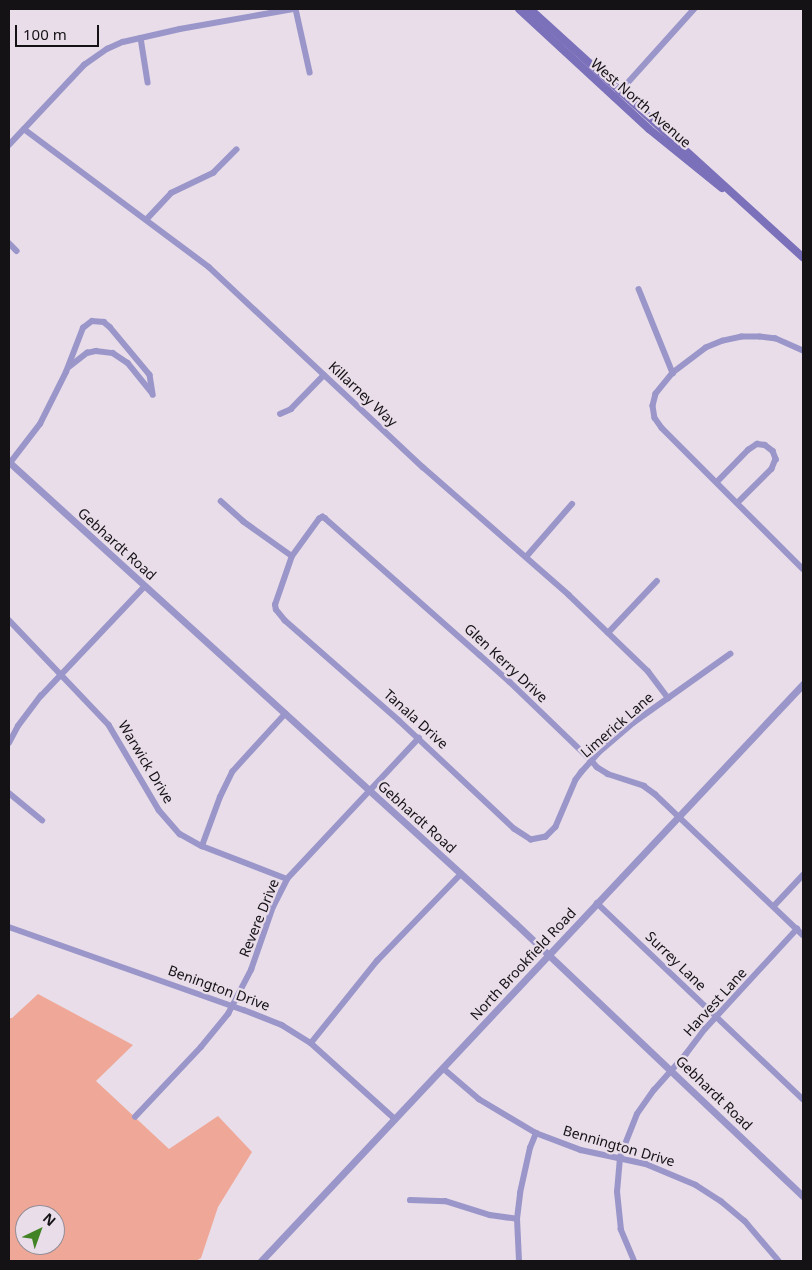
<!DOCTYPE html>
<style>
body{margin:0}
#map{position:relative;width:812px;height:1270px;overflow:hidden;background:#e8dde9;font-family:"Noto Sans",sans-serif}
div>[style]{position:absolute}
.green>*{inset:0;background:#efa897}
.minor>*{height:5.5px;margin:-2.75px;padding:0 2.75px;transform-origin:2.75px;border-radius:2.75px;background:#9b96c9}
.tertiary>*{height:7px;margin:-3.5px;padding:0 3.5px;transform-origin:3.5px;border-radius:3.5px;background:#9b96c9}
.secondary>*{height:8px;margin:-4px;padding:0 4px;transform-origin:4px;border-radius:4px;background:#7b70ba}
span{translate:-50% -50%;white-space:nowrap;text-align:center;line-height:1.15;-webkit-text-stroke:4.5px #e8dde9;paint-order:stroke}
.street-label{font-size:14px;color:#151216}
.frame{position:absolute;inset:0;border:10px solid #151216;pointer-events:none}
.north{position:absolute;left:15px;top:1205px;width:50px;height:50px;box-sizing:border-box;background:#e8dde9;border:1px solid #948c95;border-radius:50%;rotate:42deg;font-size:14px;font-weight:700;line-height:20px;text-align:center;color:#151216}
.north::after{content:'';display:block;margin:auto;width:18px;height:22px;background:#428325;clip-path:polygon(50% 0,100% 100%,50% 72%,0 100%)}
.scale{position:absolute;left:15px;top:25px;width:84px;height:22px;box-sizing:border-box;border:2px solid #151216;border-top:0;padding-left:6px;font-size:15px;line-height:18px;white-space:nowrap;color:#151216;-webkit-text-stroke:4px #e8dde9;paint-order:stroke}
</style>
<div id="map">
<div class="green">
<div style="clip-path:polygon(evenodd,38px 994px,133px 1045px,96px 1081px,169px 1149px,218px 1116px,252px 1152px,218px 1207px,201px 1258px,196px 1261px,9px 1261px,9px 1018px,12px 1018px,38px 994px,25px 1215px,55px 1215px,55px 1245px,25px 1245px,25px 1215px)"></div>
</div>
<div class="minor">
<div style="left:296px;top:9px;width:65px;rotate:77.5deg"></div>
<div style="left:141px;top:38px;width:45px;rotate:81deg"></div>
<div style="left:614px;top:98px;width:120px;rotate:-48deg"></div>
<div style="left:24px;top:129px;width:231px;rotate:36.7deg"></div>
<div style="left:209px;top:267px;width:293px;rotate:43.1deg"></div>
<div style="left:423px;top:467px;width:194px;rotate:41.2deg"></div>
<div style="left:569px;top:595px;width:110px;rotate:43.9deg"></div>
<div style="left:648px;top:671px;width:34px;rotate:53deg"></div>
<div style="left:9px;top:145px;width:110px;rotate:-46.8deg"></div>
<div style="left:84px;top:65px;width:28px;rotate:-35deg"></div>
<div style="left:107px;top:49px;width:17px;rotate:-24deg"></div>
<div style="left:123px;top:42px;width:58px;rotate:-12.8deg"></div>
<div style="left:180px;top:29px;width:116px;rotate:-10deg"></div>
<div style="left:147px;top:219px;width:35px;rotate:-47deg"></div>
<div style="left:171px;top:193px;width:47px;rotate:-25.5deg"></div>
<div style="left:213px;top:173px;width:33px;rotate:-45deg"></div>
<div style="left:9px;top:243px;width:11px;rotate:45deg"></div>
<div style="left:639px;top:289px;width:91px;rotate:68deg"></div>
<div style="left:803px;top:351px;width:30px;rotate:-156deg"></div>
<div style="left:776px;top:339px;width:16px;rotate:-173deg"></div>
<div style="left:760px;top:337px;width:18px;rotate:180deg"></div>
<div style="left:742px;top:337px;width:19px;rotate:168deg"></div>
<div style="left:723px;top:341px;width:18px;rotate:158deg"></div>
<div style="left:706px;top:348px;width:41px;rotate:142.9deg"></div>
<div style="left:673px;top:373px;width:27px;rotate:129deg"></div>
<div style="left:656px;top:394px;width:12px;rotate:104deg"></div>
<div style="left:653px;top:406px;width:12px;rotate:81deg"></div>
<div style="left:655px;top:418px;width:12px;rotate:55deg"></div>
<div style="left:662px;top:428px;width:199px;rotate:45deg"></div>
<div style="left:69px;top:367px;width:23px;rotate:-38deg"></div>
<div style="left:87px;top:353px;width:9px;rotate:-13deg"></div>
<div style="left:96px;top:351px;width:17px;rotate:7deg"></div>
<div style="left:113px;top:353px;width:18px;rotate:34deg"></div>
<div style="left:128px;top:363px;width:38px;rotate:51deg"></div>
<div style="left:280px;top:414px;width:12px;rotate:-24deg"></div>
<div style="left:291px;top:409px;width:47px;rotate:-45.9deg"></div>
<div style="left:10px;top:463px;width:49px;rotate:-52.4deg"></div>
<div style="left:40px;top:424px;width:58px;rotate:-63.4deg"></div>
<div style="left:66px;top:372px;width:47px;rotate:-68.9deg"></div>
<div style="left:83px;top:328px;width:11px;rotate:-38deg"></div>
<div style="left:92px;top:321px;width:12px;rotate:5deg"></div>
<div style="left:104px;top:322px;width:8px;rotate:40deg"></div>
<div style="left:110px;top:327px;width:62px;rotate:50.2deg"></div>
<div style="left:150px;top:375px;width:20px;rotate:81deg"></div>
<div style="left:717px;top:482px;width:45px;rotate:-45.9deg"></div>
<div style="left:748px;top:450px;width:11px;rotate:-34deg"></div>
<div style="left:757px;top:444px;width:8px;rotate:7deg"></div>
<div style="left:765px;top:445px;width:10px;rotate:37deg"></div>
<div style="left:773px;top:451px;width:9px;rotate:69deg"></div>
<div style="left:776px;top:459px;width:11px;rotate:112deg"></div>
<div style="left:772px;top:469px;width:48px;rotate:135deg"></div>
<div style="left:221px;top:501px;width:30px;rotate:42deg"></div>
<div style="left:243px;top:521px;width:60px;rotate:35.5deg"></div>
<div style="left:526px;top:557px;width:70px;rotate:-49deg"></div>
<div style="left:9px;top:620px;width:145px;rotate:46.4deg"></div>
<div style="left:109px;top:725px;width:99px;rotate:59.5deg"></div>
<div style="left:159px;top:810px;width:32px;rotate:49deg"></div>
<div style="left:180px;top:834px;width:25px;rotate:29deg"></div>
<div style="left:202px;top:846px;width:91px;rotate:21.2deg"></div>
<div style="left:608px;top:633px;width:71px;rotate:-46.7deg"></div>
<div style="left:731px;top:654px;width:119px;rotate:144.6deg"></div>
<div style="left:634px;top:723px;width:46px;rotate:139.4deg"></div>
<div style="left:599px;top:753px;width:11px;rotate:131deg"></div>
<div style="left:592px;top:761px;width:15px;rotate:132deg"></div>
<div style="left:582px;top:772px;width:10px;rotate:127deg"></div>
<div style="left:576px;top:780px;width:51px;rotate:113.1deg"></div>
<div style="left:556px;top:827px;width:14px;rotate:135deg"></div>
<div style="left:546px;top:837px;width:15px;rotate:169deg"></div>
<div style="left:531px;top:840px;width:20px;rotate:-147deg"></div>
<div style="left:514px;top:829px;width:158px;rotate:-136.8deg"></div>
<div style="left:399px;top:721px;width:152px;rotate:-138.7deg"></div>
<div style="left:285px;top:621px;width:14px;rotate:-129deg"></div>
<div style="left:276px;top:610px;width:5px;rotate:-101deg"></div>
<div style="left:275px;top:605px;width:52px;rotate:-70.9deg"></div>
<div style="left:292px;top:556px;width:46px;rotate:-53.9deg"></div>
<div style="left:319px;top:519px;width:4px;rotate:-34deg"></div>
<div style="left:322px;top:517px;width:3px;rotate:18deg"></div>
<div style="left:325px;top:518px;width:207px;rotate:41.5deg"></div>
<div style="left:480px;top:655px;width:40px;rotate:42deg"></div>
<div style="left:510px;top:682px;width:114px;rotate:43.9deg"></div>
<div style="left:592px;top:761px;width:8px;rotate:50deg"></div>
<div style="left:597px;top:767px;width:13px;rotate:32deg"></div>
<div style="left:608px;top:774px;width:38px;rotate:18deg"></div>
<div style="left:644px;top:786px;width:14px;rotate:36deg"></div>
<div style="left:655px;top:794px;width:204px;rotate:43.6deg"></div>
<div style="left:9px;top:743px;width:19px;rotate:-62deg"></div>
<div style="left:18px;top:726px;width:38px;rotate:-53deg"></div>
<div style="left:41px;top:696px;width:151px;rotate:-46.6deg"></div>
<div style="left:9px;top:793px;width:43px;rotate:39.3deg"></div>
<div style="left:202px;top:846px;width:52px;rotate:-69.8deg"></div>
<div style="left:220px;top:797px;width:28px;rotate:-64deg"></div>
<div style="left:232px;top:772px;width:79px;rotate:-47.6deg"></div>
<div style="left:597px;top:903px;width:284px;rotate:43.6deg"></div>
<div style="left:774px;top:906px;width:42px;rotate:-46.9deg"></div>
<div style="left:9px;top:927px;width:249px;rotate:19.5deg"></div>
<div style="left:244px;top:1010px;width:41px;rotate:21.5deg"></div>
<div style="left:282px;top:1025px;width:34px;rotate:32deg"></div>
<div style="left:311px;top:1043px;width:113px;rotate:42.1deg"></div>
<div style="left:311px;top:1043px;width:105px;rotate:-51.2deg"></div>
<div style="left:377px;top:961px;width:121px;rotate:-46deg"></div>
<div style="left:443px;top:1068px;width:48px;rotate:40.7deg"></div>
<div style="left:479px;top:1099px;width:66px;rotate:30.8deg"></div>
<div style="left:536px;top:1133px;width:48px;rotate:20.7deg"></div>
<div style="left:581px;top:1150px;width:66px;rotate:12.2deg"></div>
<div style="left:646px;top:1164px;width:54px;rotate:22.8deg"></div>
<div style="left:696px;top:1185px;width:30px;rotate:33deg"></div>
<div style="left:721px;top:1201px;width:31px;rotate:40deg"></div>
<div style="left:745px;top:1221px;width:52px;rotate:49.6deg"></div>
<div style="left:135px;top:1117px;width:96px;rotate:-46.7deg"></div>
<div style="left:201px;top:1047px;width:43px;rotate:-50.7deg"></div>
<div style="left:228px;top:1014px;width:50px;rotate:-62.4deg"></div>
<div style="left:251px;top:970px;width:67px;rotate:-70.8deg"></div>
<div style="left:273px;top:907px;width:31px;rotate:-63deg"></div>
<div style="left:287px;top:879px;width:193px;rotate:-46.9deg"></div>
<div style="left:410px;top:1200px;width:35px;rotate:2deg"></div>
<div style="left:445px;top:1201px;width:47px;rotate:17.3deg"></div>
<div style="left:490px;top:1215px;width:27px;rotate:8deg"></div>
<div style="left:519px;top:1261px;width:42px;rotate:-92.7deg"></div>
<div style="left:517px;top:1219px;width:26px;rotate:-83deg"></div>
<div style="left:520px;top:1193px;width:46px;rotate:-77.5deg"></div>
<div style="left:530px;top:1148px;width:16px;rotate:-68deg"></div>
<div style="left:634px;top:1261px;width:34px;rotate:-113deg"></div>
<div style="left:621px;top:1230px;width:38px;rotate:-96deg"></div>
<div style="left:617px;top:1192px;width:35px;rotate:-85deg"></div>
<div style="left:620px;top:1157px;width:46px;rotate:-68.4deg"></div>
<div style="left:637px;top:1114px;width:29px;rotate:-55deg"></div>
<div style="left:654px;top:1090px;width:48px;rotate:-48.4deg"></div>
<div style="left:686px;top:1054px;width:31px;rotate:-53deg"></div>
<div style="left:705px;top:1029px;width:136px;rotate:-47.4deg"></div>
</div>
<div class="tertiary">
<div style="left:9px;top:462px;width:685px;rotate:42.34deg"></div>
<div style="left:515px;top:923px;width:397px;rotate:43.5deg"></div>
<div style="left:261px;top:1261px;width:792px;rotate:-46.79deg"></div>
</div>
<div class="secondary">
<div style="left:519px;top:9px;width:177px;rotate:42.7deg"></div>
<div style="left:649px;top:129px;width:94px;rotate:38.9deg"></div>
<div style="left:530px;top:9px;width:369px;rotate:42.3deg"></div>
</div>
<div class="street-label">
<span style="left:641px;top:103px;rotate:41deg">West North Avenue</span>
<span style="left:363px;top:394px;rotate:43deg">Killarney Way</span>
<span style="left:117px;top:544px;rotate:42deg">Gebhardt Road</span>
<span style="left:506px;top:663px;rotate:43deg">Glen Kerry Drive</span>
<span style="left:416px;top:719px;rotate:42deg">Tanala Drive</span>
<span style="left:617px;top:725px;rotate:-41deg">Limerick Lane</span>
<span style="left:146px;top:762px;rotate:59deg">Warwick Drive</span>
<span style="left:417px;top:817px;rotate:42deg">Gebhardt Road</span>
<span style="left:259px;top:918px;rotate:-68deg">Revere Drive</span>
<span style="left:676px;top:961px;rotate:44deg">Surrey Lane</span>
<span style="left:523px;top:964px;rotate:-47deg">North Brookfield Road</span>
<span style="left:219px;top:988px;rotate:20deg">Benington Drive</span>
<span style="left:715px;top:1002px;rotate:-48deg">Harvest Lane</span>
<span style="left:714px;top:1093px;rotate:44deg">Gebhardt Road</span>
<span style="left:619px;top:1146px;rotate:16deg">Bennington Drive</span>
</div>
<div class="frame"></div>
<div class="north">N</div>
<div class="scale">100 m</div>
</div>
